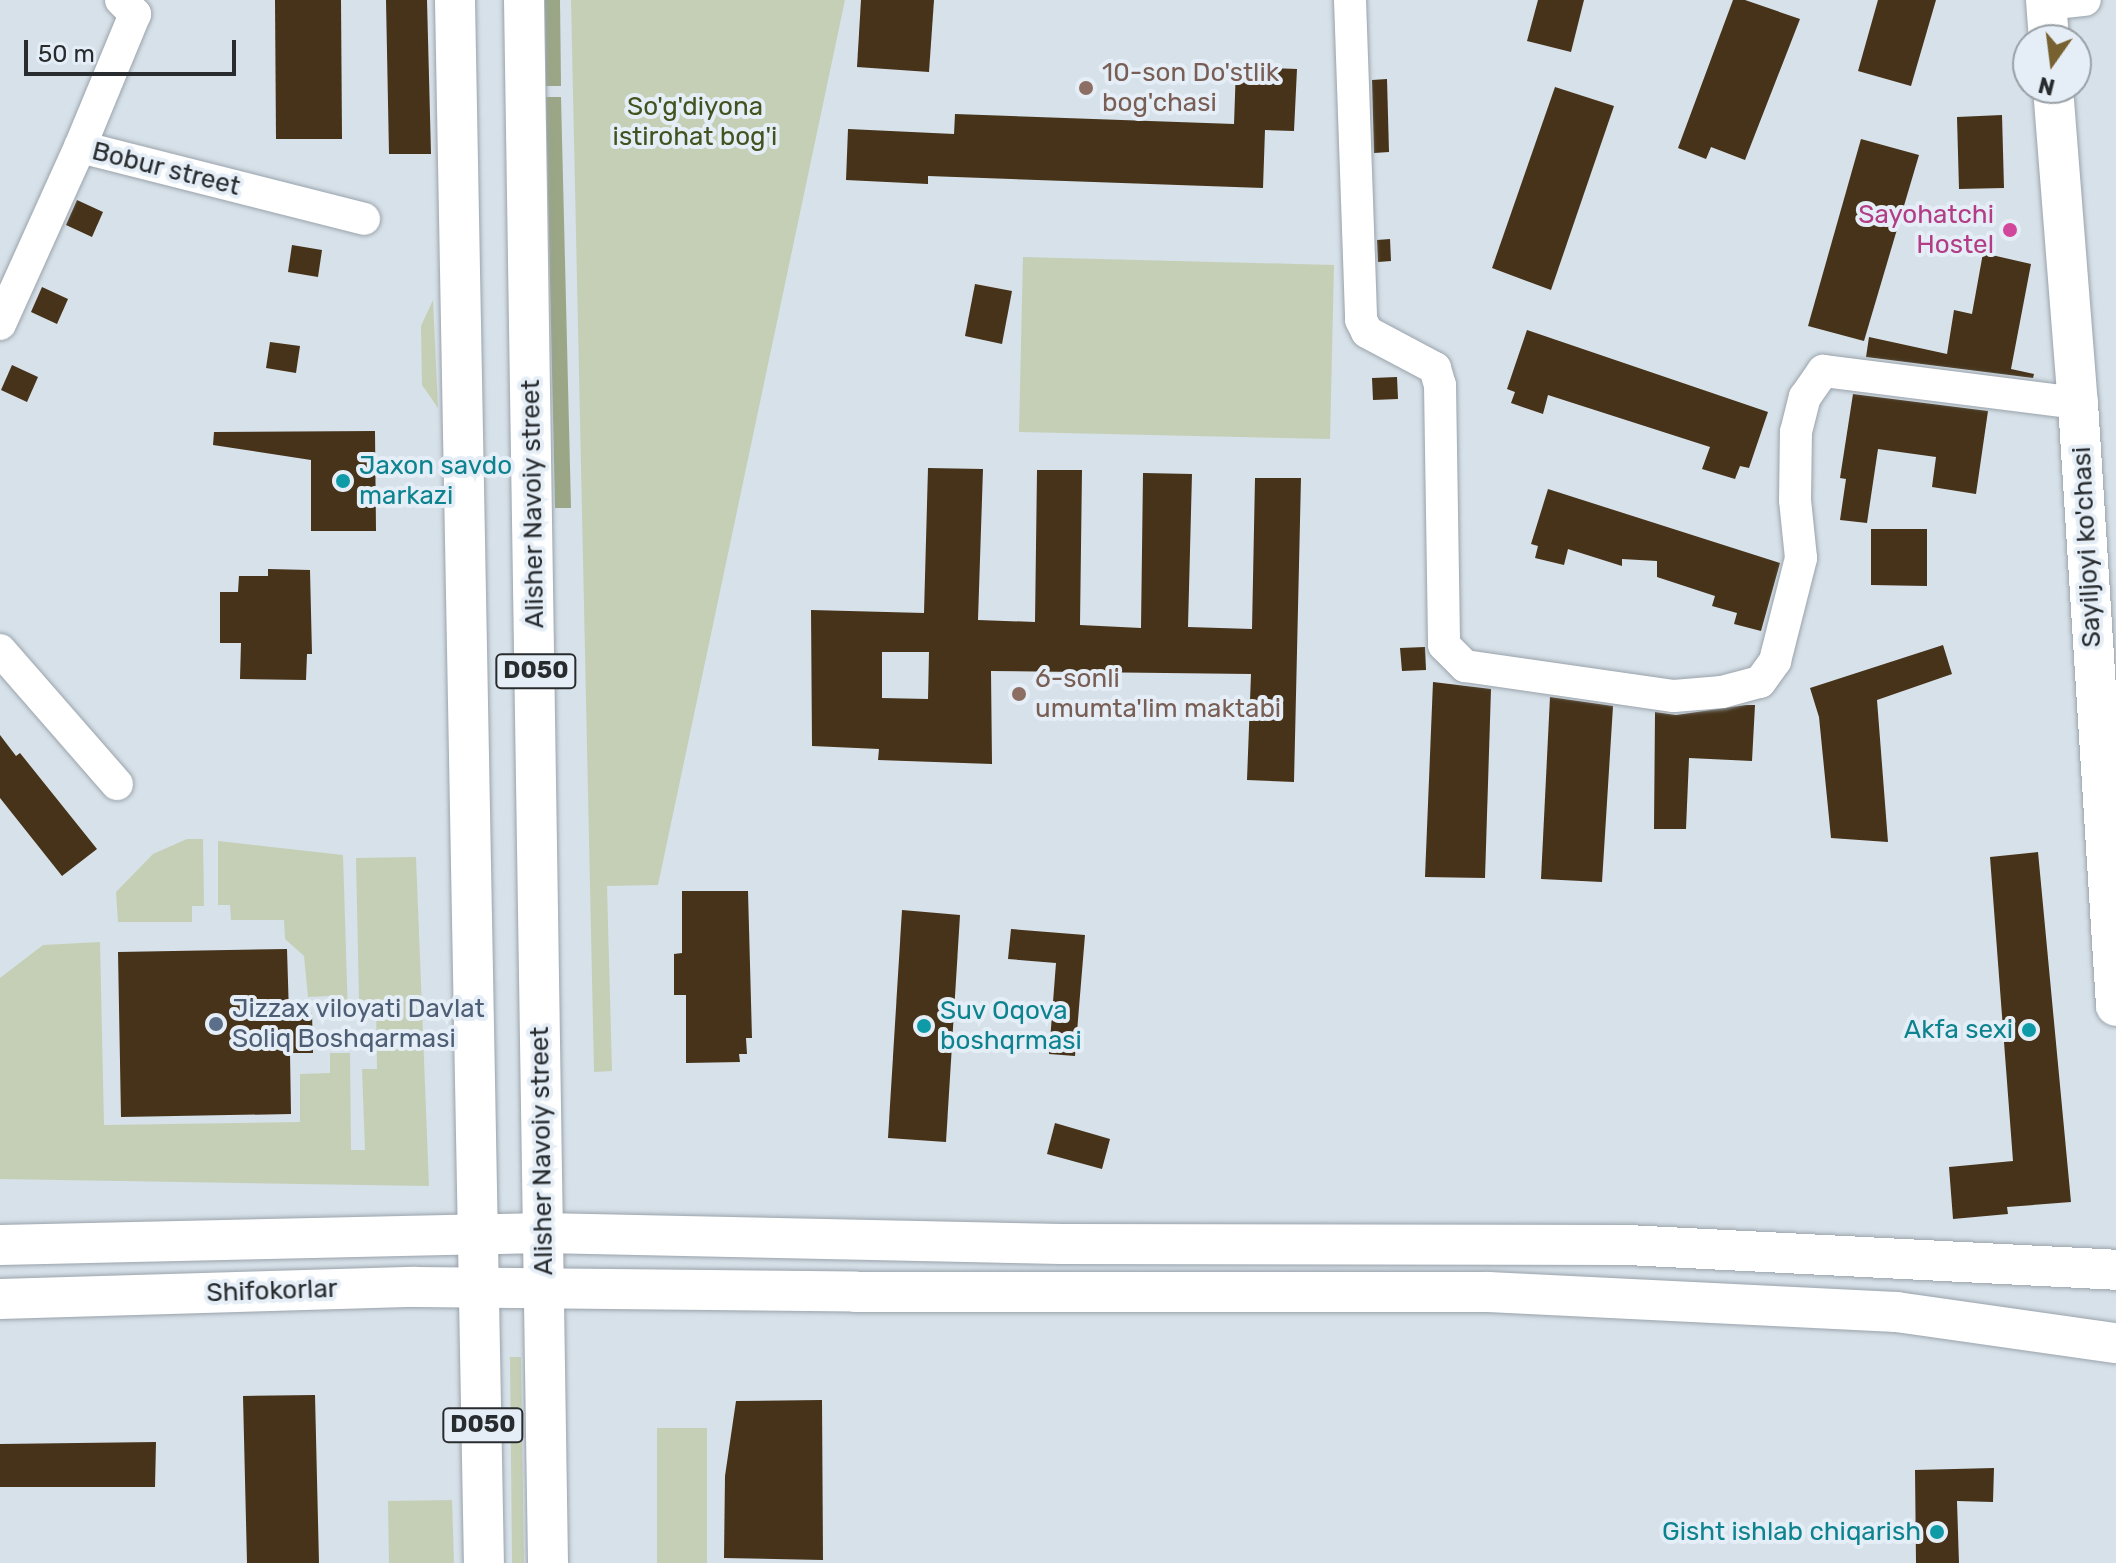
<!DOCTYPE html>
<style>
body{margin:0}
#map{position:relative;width:2116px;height:1563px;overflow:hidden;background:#d7e1e9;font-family:Rubik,sans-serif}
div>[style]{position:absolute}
.green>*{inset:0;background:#c5cfb6}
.forest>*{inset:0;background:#9aa686}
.building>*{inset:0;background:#46331a}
.roads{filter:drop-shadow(0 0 2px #9aa3ab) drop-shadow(0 0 2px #9aa3ab)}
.minor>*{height:32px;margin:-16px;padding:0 16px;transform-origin:16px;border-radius:16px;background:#fff}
.major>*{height:40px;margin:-20px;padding:0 20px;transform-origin:20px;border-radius:20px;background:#fff}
.dots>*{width:22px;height:22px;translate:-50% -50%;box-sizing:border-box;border:4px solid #e5eef6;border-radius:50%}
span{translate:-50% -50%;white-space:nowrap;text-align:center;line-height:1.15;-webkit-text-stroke:8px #e5eef6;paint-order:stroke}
.shield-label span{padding:2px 6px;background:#e5eef6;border:2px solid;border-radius:6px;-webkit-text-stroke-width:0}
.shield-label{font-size:24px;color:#282c2f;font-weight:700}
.education-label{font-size:26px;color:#785e54}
.left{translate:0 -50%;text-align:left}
.park-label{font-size:26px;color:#425320}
.street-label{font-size:26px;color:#282c2f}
.hotel-label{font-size:26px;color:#b23c85}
.right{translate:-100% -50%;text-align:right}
.culture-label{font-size:26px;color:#0d838f}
.service-label{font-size:26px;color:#4e5e75}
.north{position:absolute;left:2012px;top:24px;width:80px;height:80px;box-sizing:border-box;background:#e5eef6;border:2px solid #99a0a6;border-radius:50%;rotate:194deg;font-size:22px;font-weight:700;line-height:32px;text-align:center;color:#282c2f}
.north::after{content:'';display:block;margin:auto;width:28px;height:36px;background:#776130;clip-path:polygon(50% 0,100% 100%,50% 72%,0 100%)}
.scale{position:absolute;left:24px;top:40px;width:212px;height:36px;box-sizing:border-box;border:4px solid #282c2f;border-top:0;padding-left:10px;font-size:24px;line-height:28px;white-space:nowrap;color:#282c2f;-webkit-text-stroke:6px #e5eef6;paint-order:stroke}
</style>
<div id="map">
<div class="green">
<div style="clip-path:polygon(571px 0,845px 0,658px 885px,607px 886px,612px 1071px,594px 1072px)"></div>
<div style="clip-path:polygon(1023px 257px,1334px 265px,1330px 439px,1019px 432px)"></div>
<div style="clip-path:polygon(433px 300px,438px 408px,422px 385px,421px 326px)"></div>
<div style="clip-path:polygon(187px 839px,203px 839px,204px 906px,192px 906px,192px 922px,118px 922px,116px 892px,153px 854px)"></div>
<div style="clip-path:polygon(218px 841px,343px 855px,348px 1016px,330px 1017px,329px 996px,308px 997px,304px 956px,285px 939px,284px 920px,231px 920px,230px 905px,218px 905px)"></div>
<div style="clip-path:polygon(416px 857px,429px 1186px,0 1179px,0 978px,43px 945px,100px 942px,104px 1125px,300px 1122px,300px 1074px,330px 1073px,330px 1053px,350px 1053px,351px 1150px,365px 1150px,362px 1069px,377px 1069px,376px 1001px,359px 1000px,356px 858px)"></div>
<div style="clip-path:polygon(510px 1357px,521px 1357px,524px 1563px,512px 1563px)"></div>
<div style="clip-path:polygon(657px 1428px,707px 1428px,707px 1563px,657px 1563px)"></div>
<div style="clip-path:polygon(452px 1500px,454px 1563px,389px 1563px,388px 1501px)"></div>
</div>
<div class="forest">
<div style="clip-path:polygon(545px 0,560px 0,561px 86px,546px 86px)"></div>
<div style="clip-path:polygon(546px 97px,561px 97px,571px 508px,555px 508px)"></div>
</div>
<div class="building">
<div style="clip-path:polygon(275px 0,341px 0,342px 139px,276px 139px)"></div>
<div style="clip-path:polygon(386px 0,427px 0,431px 154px,389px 154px)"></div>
<div style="clip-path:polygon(861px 0,934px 0,929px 72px,857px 67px)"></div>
<div style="clip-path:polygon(1538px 0,1584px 0,1571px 52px,1527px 41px)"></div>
<div style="clip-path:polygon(1733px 0,1745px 0,1800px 19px,1745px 160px,1711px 147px,1706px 159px,1678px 148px)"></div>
<div style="clip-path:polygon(1878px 0,1936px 0,1911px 86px,1858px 71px)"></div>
<div style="clip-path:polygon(1236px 67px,1297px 69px,1294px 131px,1265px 130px,1263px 188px,928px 176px,928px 184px,846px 180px,848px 129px,954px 134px,955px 114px,1234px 124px)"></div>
<div style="clip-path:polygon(1387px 79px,1389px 152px,1374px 153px,1372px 80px)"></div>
<div style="clip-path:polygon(1555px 87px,1614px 106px,1551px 290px,1492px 268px)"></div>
<div style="clip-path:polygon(2002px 115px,2004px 188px,1959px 189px,1957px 117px)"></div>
<div style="clip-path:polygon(1861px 139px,1919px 155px,1864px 341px,1808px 326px)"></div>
<div style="clip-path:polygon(77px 200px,103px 212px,92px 237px,66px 225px)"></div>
<div style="clip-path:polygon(1390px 239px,1391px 261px,1378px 262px,1377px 240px)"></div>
<div style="clip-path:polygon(292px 245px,322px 250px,318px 277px,288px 272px)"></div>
<div style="clip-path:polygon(1983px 253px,2031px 264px,2011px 369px,2034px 374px,2033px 378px,1866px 357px,1869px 337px,1947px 354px,1954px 310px,1972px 314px)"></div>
<div style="clip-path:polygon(975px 284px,1012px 291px,1002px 344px,965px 336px)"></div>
<div style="clip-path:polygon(42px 287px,68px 299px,57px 324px,31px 312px)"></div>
<div style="clip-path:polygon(1527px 330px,1768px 412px,1749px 468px,1740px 466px,1735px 479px,1702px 469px,1710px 447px,1548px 395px,1543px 414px,1511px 403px,1515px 392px,1507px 389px)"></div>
<div style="clip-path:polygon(270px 342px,300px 346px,296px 373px,266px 368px)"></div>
<div style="clip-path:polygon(12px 365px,38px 377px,27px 402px,1px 390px)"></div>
<div style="clip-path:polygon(1397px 377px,1398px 399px,1373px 400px,1372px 378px)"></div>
<div style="clip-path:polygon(1853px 394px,1988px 411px,1976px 494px,1932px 487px,1936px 457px,1878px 449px,1867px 523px,1840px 520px,1846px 479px,1840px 478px)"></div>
<div style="clip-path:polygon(375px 431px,376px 531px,311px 531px,311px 460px,213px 445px,214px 432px)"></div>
<div style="clip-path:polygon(evenodd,928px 468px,983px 469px,978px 620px,1035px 622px,1037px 470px,1082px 470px,1080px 625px,1141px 628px,1143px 473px,1192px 474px,1188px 627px,1252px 629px,1255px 478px,1301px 478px,1294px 782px,1247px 780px,1251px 674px,991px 671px,992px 764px,878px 760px,879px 749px,812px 746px,811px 610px,924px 613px,928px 468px,882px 652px,929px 652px,928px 699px,882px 698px,882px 652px)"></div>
<div style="clip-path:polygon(1548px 489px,1780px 563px,1761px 631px,1734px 624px,1737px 613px,1712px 606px,1715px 596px,1657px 577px,1657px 561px,1622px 559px,1622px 566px,1568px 549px,1564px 565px,1535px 558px,1538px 546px,1531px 544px)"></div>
<div style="clip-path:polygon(1871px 529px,1927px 529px,1927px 586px,1871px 585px)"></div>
<div style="clip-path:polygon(268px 569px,310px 570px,312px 654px,307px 654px,306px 680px,240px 679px,241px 643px,220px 643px,220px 592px,238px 592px,239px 576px,268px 576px)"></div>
<div style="clip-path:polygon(1943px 645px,1952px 674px,1877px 700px,1888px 842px,1831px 838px,1819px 717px,1810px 688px)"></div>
<div style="clip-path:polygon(1425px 647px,1426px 670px,1402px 671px,1400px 648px)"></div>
<div style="clip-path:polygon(1433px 682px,1491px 689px,1485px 878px,1425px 877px)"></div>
<div style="clip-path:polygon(1550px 697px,1613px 706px,1602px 882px,1541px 879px)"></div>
<div style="clip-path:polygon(1746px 705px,1755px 705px,1752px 761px,1689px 758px,1686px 829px,1654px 829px,1655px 712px,1676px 715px)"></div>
<div style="clip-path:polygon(0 735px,16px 756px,20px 753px,97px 849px,62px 876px,0 798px)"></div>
<div style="clip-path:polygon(2038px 852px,2071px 1202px,2007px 1207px,2008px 1214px,1953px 1219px,1949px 1167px,2013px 1161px,1990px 857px)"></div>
<div style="clip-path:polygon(682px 891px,748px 891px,752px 1038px,746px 1038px,747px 1054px,739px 1054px,740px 1062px,686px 1063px,686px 995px,674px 995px,674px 954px,682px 953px)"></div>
<div style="clip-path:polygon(902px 910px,960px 915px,946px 1142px,888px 1138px)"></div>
<div style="clip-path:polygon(1011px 929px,1085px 935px,1075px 1056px,1049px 1054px,1056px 963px,1008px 959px)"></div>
<div style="clip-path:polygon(287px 949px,289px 1014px,312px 1013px,313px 1053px,290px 1053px,291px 1114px,121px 1117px,118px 952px)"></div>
<div style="clip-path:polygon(1055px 1123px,1110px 1139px,1102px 1169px,1047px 1154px)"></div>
<div style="clip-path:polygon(315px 1395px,319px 1563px,247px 1563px,243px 1396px)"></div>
<div style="clip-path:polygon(822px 1400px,823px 1560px,724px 1558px,725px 1476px,736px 1401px)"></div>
<div style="clip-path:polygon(156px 1442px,155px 1487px,0 1487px,0 1444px)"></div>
<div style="clip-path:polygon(1994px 1468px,1993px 1502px,1957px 1501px,1959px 1563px,1916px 1563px,1915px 1470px)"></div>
</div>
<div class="roads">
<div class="minor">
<div style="left:121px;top:0;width:20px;rotate:45deg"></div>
<div style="left:135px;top:14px;width:144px;rotate:112.5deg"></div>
<div style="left:80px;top:147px;width:293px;rotate:14.2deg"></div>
<div style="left:1350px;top:0;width:320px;rotate:88deg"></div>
<div style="left:1361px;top:320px;width:13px;rotate:63deg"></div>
<div style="left:1367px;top:332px;width:77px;rotate:27.9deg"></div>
<div style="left:1435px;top:368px;width:18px;rotate:74deg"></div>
<div style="left:1440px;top:385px;width:260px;rotate:89.1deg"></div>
<div style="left:1444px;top:645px;width:30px;rotate:45deg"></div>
<div style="left:1465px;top:666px;width:211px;rotate:8.2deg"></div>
<div style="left:1674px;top:696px;width:48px;rotate:-4.8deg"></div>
<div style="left:1722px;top:692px;width:39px;rotate:-15deg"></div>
<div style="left:1760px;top:682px;width:26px;rotate:-54deg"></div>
<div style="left:1775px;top:661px;width:106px;rotate:-75.8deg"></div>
<div style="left:1801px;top:558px;width:58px;rotate:-95.9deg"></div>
<div style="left:1795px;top:500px;width:68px;rotate:-89.2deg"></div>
<div style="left:1796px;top:432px;width:36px;rotate:-76deg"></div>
<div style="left:1805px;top:397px;width:32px;rotate:-55deg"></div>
<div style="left:1823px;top:371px;width:257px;rotate:7.2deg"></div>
<div style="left:2046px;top:4px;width:39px;rotate:-6deg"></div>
<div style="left:0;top:324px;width:194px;rotate:-65.7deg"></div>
<div style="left:0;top:650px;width:178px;rotate:48.9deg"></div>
</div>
<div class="major">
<div style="left:455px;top:0;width:1563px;rotate:88.94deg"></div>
<div style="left:524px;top:0;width:1563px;rotate:89.12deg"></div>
<div style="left:2046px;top:0;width:40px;rotate:85.7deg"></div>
<div style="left:2053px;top:88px;width:316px;rotate:85.5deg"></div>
<div style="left:2078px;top:403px;width:604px;rotate:86.39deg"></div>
<div style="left:0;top:1245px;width:543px;rotate:-1.27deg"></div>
<div style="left:543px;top:1233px;width:519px;rotate:1.21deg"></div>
<div style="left:1062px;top:1244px;width:565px;rotate:0.1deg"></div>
<div style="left:1627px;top:1245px;width:490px;rotate:2.9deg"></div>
<div style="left:0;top:1299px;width:415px;rotate:-1.7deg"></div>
<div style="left:415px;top:1287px;width:441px;rotate:0.6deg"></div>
<div style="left:856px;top:1292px;width:632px"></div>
<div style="left:1488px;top:1292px;width:409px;rotate:2.8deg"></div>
<div style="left:1897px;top:1312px;width:221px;rotate:8.1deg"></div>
</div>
</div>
<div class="dots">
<div style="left:1086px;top:88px;background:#8d6e63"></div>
<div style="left:2010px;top:230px;background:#d1479c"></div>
<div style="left:343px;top:481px;background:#0f9aa8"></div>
<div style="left:1019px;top:694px;background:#8d6e63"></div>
<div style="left:216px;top:1024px;background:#5c6f8a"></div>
<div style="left:924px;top:1026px;background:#0f9aa8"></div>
<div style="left:2029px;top:1030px;background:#0f9aa8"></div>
<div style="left:1937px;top:1532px;background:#0f9aa8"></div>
</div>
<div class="shield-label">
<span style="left:536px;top:671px">D050</span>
<span style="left:483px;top:1425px">D050</span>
</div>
<div class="education-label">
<span class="left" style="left:1102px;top:88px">10-son Do'stlik<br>bog'chasi</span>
<span class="left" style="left:1035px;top:694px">6-sonli<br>umumta'lim maktabi</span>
</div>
<div class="park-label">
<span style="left:695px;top:122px">So'g'diyona<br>istirohat bog'i</span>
</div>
<div class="street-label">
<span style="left:166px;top:169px;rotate:14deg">Bobur street</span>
<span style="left:533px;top:504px;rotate:-91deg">Alisher Navoiy street</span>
<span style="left:2087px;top:547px;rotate:-93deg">Sayiljoyi ko'chasi</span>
<span style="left:542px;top:1151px;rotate:-91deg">Alisher Navoiy street</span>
<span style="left:272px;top:1291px;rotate:-2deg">Shifokorlar</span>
</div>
<div class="hotel-label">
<span class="right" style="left:1994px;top:230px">Sayohatchi<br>Hostel</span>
</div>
<div class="culture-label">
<span class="left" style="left:359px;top:481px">Jaxon savdo<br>markazi</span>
<span class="left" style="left:940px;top:1026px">Suv Oqova<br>boshqrmasi</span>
<span class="right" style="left:2013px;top:1030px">Akfa sexi</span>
<span class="right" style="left:1921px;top:1532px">Gisht ishlab chiqarish</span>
</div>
<div class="service-label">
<span class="left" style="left:232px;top:1024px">Jizzax viloyati Davlat<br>Soliq Boshqarmasi</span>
</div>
<div class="north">N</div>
<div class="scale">50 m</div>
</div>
